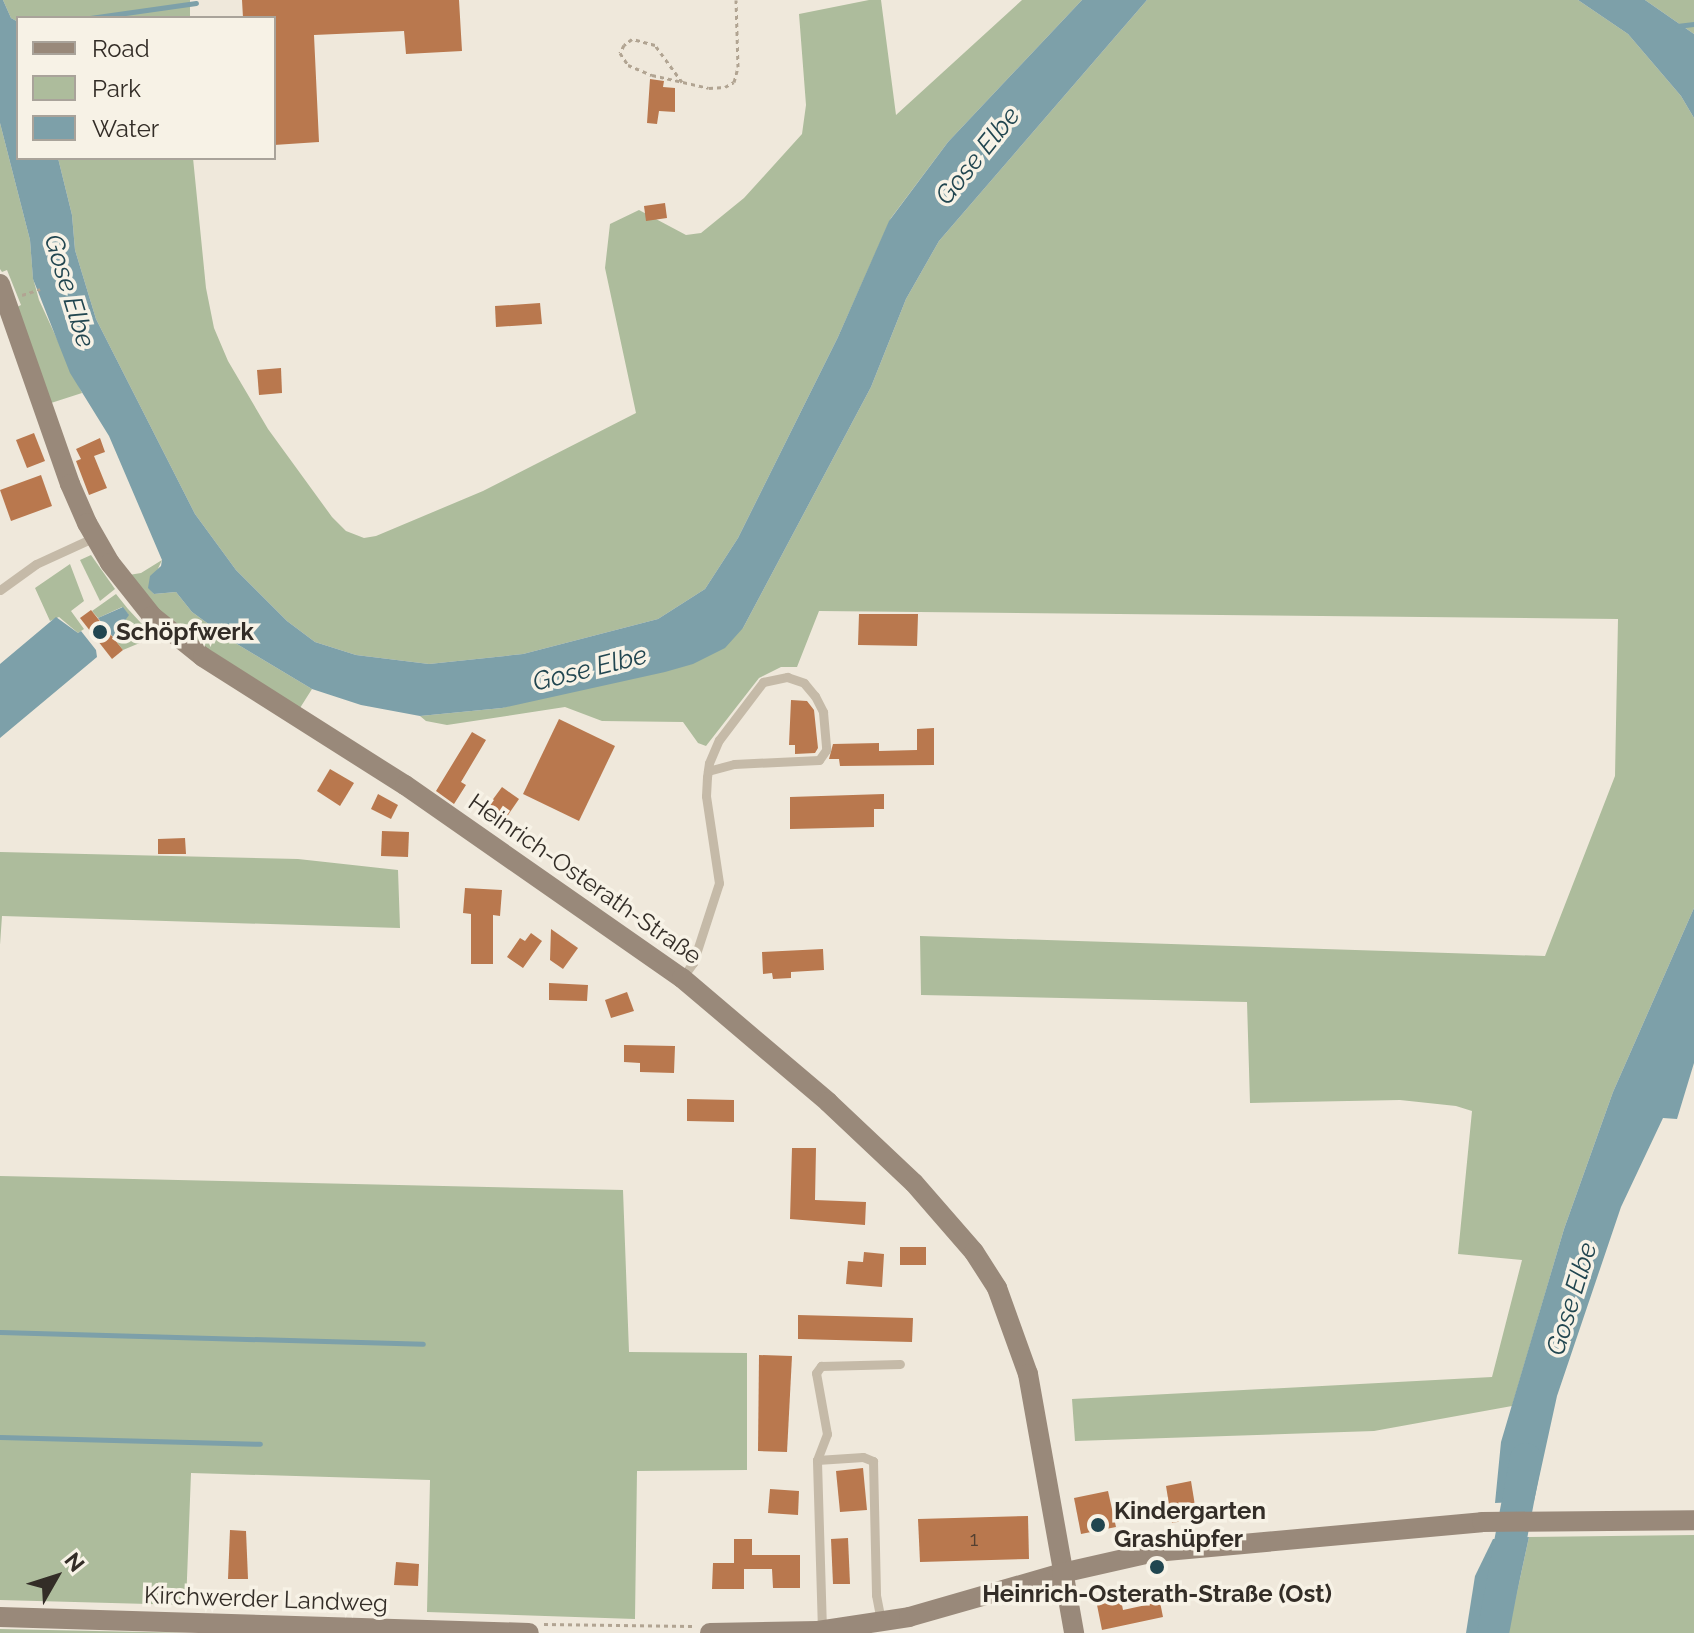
<!DOCTYPE html>
<meta charset="utf-8">
<style>
body{margin:0}
#map{position:relative;width:1694px;height:1633px;overflow:hidden;background:#efe8db;font-family:Raleway,sans-serif}
div>[style]{position:absolute}
.green>*{inset:0;background:#adbc9c}
.water>*{inset:0;background:#7da0a9}
.stream>*{height:5px;margin:-2.5px;padding:0 2.5px;transform-origin:2.5px;border-radius:2.5px;background:#7da0a9}
.river>*{height:32px;margin:-16px;padding:0 16px;transform-origin:16px;border-radius:16px;background:#7da0a9}
.building>*{inset:0;background:#b9784e}
.path>*{height:3px;margin-top:-1.5px;transform-origin:0;background:repeating-linear-gradient(90deg,#b1a492 0 4px,transparent 0 8px)}
.lane>*{height:9px;margin:-4.5px;padding:0 4.5px;transform-origin:4.5px;border-radius:4.5px;background:#c5baa8}
.secondary>*{height:20px;margin:-10px;padding:0 10px;transform-origin:10px;border-radius:10px;background:#99897a}
.dots>*{width:22px;height:22px;translate:-50% -50%;box-sizing:border-box;border:4px solid #f7f2e6;border-radius:50%}
span{translate:-50% -50%;white-space:nowrap;text-align:center;line-height:1.15;-webkit-text-stroke:7px #f7f2e6;paint-order:stroke}
.number-label{font-size:20px;color:#544031}
.number-label span{-webkit-text-stroke-width:0}
.poi-label{font-size:24px;color:#332d27;font-weight:700}
.left{translate:0 -50%;text-align:left}
.street-label{font-size:24px;color:#332d27}
.water-label{font-size:26px;color:#214650;font-style:italic}
.legend{position:absolute;left:16px;top:16px;width:260px;height:144px;box-sizing:border-box;background:#f7f2e6;border:2px solid #a9a39a;margin:0;padding:10px 14px;list-style:none;font-size:24px;color:#332d27}
.legend li{display:flex;align-items:center;gap:16px;height:40px}
.legend b{width:40px;border:2px solid #a9a39a}
.north{position:absolute;left:16px;top:1537px;width:80px;height:80px;-webkit-text-stroke:6px #f7f2e6;paint-order:stroke;rotate:51deg;font-size:22px;font-weight:700;line-height:32px;text-align:center;color:#332d27}
.north::after{content:'';display:block;margin:auto;width:28px;height:36px;background:#332d27;clip-path:polygon(50% 0,100% 100%,50% 72%,0 100%)}
</style>
<div id="map">
<div class="green">
<div style="clip-path:polygon(3px 0,190px 0,190px 18px,18px 18px,18px 22px,11px 18px)"></div>
<div style="clip-path:polygon(869px 0,881px 0,896px 115px,1022px 0,1082px 0,948px 142px,891px 218px,838px 337px,738px 538px,705px 589px,658px 619px,523px 654px,429px 664px,356px 655px,315px 642px,287px 621px,236px 570px,195px 514px,96px 319px,75px 250px,72px 215px,58px 158px,193px 158px,206px 288px,214px 328px,228px 361px,268px 429px,332px 517px,346px 531px,364px 538px,376px 536px,483px 491px,636px 413px,605px 268px,610px 224px,639px 210px,686px 235px,701px 233px,744px 198px,802px 134px,806px 105px,799px 14px)"></div>
<div style="clip-path:polygon(1147px 0,1578px 0,1628px 34px,1681px 96px,1694px 118px,1694px 908px,1613px 1092px,1564px 1229px,1512px 1406px,1374px 1431px,1075px 1441px,1072px 1399px,1492px 1377px,1522px 1260px,1458px 1254px,1472px 1111px,1456px 1106px,1400px 1100px,1250px 1103px,1247px 1002px,921px 995px,920px 936px,1545px 956px,1615px 776px,1618px 619px,819px 611px,797px 667px,781px 667px,759px 678px,706px 746px,698px 743px,683px 722px,602px 721px,565px 707px,447px 725px,426px 721px,420px 716px,502px 708px,743px 628px,871px 387px,906px 299px,939px 241px)"></div>
<div style="clip-path:polygon(1645px 0,1694px 0,1694px 34px)"></div>
<div style="clip-path:polygon(0 123px,30px 240px,33px 278px,39px 300px,82px 393px,51px 403px,17px 307px,21px 305px,7px 270px,2px 272px,0 269px)"></div>
<div style="clip-path:polygon(91px 555px,115px 589px,100px 601px,80px 560px)"></div>
<div style="clip-path:polygon(162px 560px,149px 588px,154px 594px,176px 592px,192px 612px,232px 641px,312px 689px,300px 708px,208px 649px,164px 616px,129px 575px,141px 573px)"></div>
<div style="clip-path:polygon(70px 564px,84px 601px,71px 611px,84px 629px,78px 633px,59px 617px,50px 621px,35px 588px)"></div>
<div style="clip-path:polygon(116px 594px,128px 609px,154px 637px,123px 650px,113px 637px,128px 614px,122px 607px,98px 618px,92px 611px)"></div>
<div style="clip-path:polygon(0 852px,298px 859px,398px 870px,400px 928px,2px 916px,0 945px)"></div>
<div style="clip-path:polygon(0 1176px,623px 1190px,629px 1352px,747px 1353px,747px 1470px,637px 1471px,635px 1619px,427px 1612px,430px 1480px,191px 1473px,186px 1605px,0 1600px)"></div>
<div style="clip-path:polygon(1694px 1535px,1694px 1633px,1508px 1633px,1529px 1537px)"></div>
<div style="clip-path:polygon(0 1629px,191px 1633px,0 1633px)"></div>
</div>
<div class="water">
<div style="clip-path:polygon(0 0,3px 0,11px 18px,18px 22px,18px 158px,58px 158px,72px 215px,75px 250px,96px 319px,195px 514px,236px 570px,287px 621px,315px 642px,356px 655px,429px 664px,523px 654px,658px 619px,705px 589px,738px 538px,838px 337px,889px 221px,948px 142px,1082px 0,1147px 0,939px 241px,906px 299px,871px 387px,743px 628px,725px 648px,693px 664px,665px 672px,502px 708px,420px 716px,361px 705px,312px 689px,232px 641px,192px 612px,176px 592px,154px 594px,148px 588px,150px 576px,161px 566px,162px 560px,109px 436px,70px 373px,33px 279px,30px 240px,0 123px)"></div>
<div style="clip-path:polygon(1578px 0,1645px 0,1694px 34px,1694px 118px,1681px 96px,1628px 34px)"></div>
<div style="clip-path:polygon(123px 607px,129px 615px,113px 637px,98px 618px)"></div>
<div style="clip-path:polygon(56px 617px,78px 633px,81px 631px,96px 650px,97px 657px,0 738px,0 664px)"></div>
<div style="clip-path:polygon(1694px 908px,1694px 1063px,1677px 1119px,1663px 1118px,1621px 1207px,1557px 1396px,1534px 1501px,1495px 1503px,1501px 1442px,1564px 1229px,1613px 1092px)"></div>
<div style="clip-path:polygon(1529px 1537px,1508px 1633px,1466px 1633px,1475px 1576px,1493px 1539px)"></div>
</div>
<div class="stream">
<div style="left:90px;top:18px;width:107px;rotate:-8.1deg"></div>
<div style="left:1677px;top:26px;width:17px;rotate:-7deg"></div>
<div style="left:0;top:1332px;width:423px;rotate:1.6deg"></div>
<div style="left:0;top:1437px;width:260px;rotate:1.5deg"></div>
</div>
<div class="river">
<div style="left:1493px;top:1633px;width:177px;rotate:-79.3deg"></div>
</div>
<div class="building">
<div style="clip-path:polygon(242px 0,459px 0,462px 51px,406px 54px,404px 31px,314px 35px,319px 142px,274px 145px,274px 18px,243px 18px)"></div>
<div style="clip-path:polygon(650px 79px,664px 81px,663px 87px,675px 88px,675px 112px,659px 111px,657px 124px,647px 123px)"></div>
<div style="clip-path:polygon(665px 203px,667px 218px,646px 221px,644px 206px)"></div>
<div style="clip-path:polygon(540px 303px,542px 324px,496px 327px,495px 306px)"></div>
<div style="clip-path:polygon(281px 368px,282px 393px,259px 395px,257px 370px)"></div>
<div style="clip-path:polygon(34px 433px,45px 461px,27px 468px,16px 440px)"></div>
<div style="clip-path:polygon(100px 438px,105px 452px,94px 456px,107px 488px,89px 495px,76px 461px,81px 459px,76px 449px)"></div>
<div style="clip-path:polygon(41px 475px,52px 506px,11px 521px,0 490px)"></div>
<div style="clip-path:polygon(91px 610px,123px 650px,112px 659px,80px 618px)"></div>
<div style="clip-path:polygon(859px 614px,918px 614px,917px 646px,858px 645px)"></div>
<div style="clip-path:polygon(791px 700px,807px 701px,814px 710px,818px 748px,815px 753px,795px 754px,795px 745px,789px 745px)"></div>
<div style="clip-path:polygon(559px 719px,615px 746px,579px 821px,523px 794px)"></div>
<div style="clip-path:polygon(934px 728px,934px 765px,840px 766px,839px 759px,829px 759px,833px 744px,879px 743px,879px 751px,917px 750px,917px 729px)"></div>
<div style="clip-path:polygon(472px 732px,486px 740px,461px 782px,466px 785px,454px 804px,436px 791px)"></div>
<div style="clip-path:polygon(330px 769px,354px 783px,340px 806px,317px 791px)"></div>
<div style="clip-path:polygon(502px 787px,519px 799px,506px 818px,488px 806px)"></div>
<div style="clip-path:polygon(378px 794px,398px 805px,391px 819px,371px 809px)"></div>
<div style="clip-path:polygon(884px 794px,884px 809px,874px 809px,874px 827px,790px 829px,790px 797px)"></div>
<div style="clip-path:polygon(382px 831px,409px 832px,408px 857px,381px 856px)"></div>
<div style="clip-path:polygon(185px 838px,186px 854px,158px 854px,158px 839px)"></div>
<div style="clip-path:polygon(465px 888px,502px 890px,500px 916px,493px 915px,493px 964px,471px 964px,471px 914px,463px 913px)"></div>
<div style="clip-path:polygon(551px 929px,578px 948px,563px 969px,550px 960px)"></div>
<div style="clip-path:polygon(531px 933px,542px 941px,523px 968px,507px 957px,520px 938px,525px 941px)"></div>
<div style="clip-path:polygon(823px 949px,824px 970px,791px 972px,791px 978px,773px 979px,772px 973px,763px 974px,762px 952px)"></div>
<div style="clip-path:polygon(549px 983px,588px 985px,587px 1001px,549px 1000px)"></div>
<div style="clip-path:polygon(627px 992px,634px 1011px,611px 1018px,605px 1000px)"></div>
<div style="clip-path:polygon(624px 1045px,675px 1046px,674px 1073px,640px 1072px,640px 1063px,624px 1062px)"></div>
<div style="clip-path:polygon(687px 1099px,734px 1100px,734px 1122px,687px 1121px)"></div>
<div style="clip-path:polygon(792px 1148px,816px 1148px,815px 1200px,866px 1202px,865px 1225px,790px 1219px)"></div>
<div style="clip-path:polygon(900px 1247px,926px 1247px,926px 1265px,900px 1265px)"></div>
<div style="clip-path:polygon(864px 1252px,884px 1254px,882px 1287px,846px 1284px,848px 1261px,863px 1262px)"></div>
<div style="clip-path:polygon(798px 1315px,913px 1318px,912px 1342px,798px 1339px)"></div>
<div style="clip-path:polygon(759px 1355px,792px 1356px,787px 1452px,758px 1451px)"></div>
<div style="clip-path:polygon(863px 1468px,867px 1510px,840px 1512px,836px 1471px)"></div>
<div style="clip-path:polygon(1191px 1481px,1197px 1518px,1172px 1523px,1166px 1486px)"></div>
<div style="clip-path:polygon(770px 1489px,799px 1491px,798px 1515px,768px 1513px)"></div>
<div style="clip-path:polygon(1108px 1491px,1116px 1527px,1081px 1534px,1074px 1498px)"></div>
<div style="clip-path:polygon(1028px 1516px,1029px 1559px,920px 1562px,918px 1519px)"></div>
<div style="clip-path:polygon(230px 1530px,246px 1531px,248px 1579px,228px 1579px)"></div>
<div style="clip-path:polygon(848px 1538px,850px 1584px,833px 1584px,831px 1539px)"></div>
<div style="clip-path:polygon(734px 1539px,752px 1539px,752px 1555px,800px 1555px,800px 1588px,773px 1588px,772px 1569px,744px 1569px,744px 1589px,712px 1589px,713px 1563px,734px 1563px)"></div>
<div style="clip-path:polygon(396px 1562px,419px 1564px,418px 1586px,394px 1585px)"></div>
<div style="clip-path:polygon(1121px 1600px,1123px 1610px,1160px 1602px,1163px 1617px,1102px 1630px,1097px 1605px)"></div>
</div>
<div class="path">
<div style="left:682px;top:82px;width:46px;rotate:-126.1deg"></div>
<div style="left:655px;top:45px;width:24px;rotate:-165deg"></div>
<div style="left:632px;top:39px;width:10px;rotate:143deg"></div>
<div style="left:624px;top:45px;width:9px;rotate:117deg"></div>
<div style="left:620px;top:53px;width:14px;rotate:56deg"></div>
<div style="left:628px;top:65px;width:26px;rotate:23deg"></div>
<div style="left:652px;top:75px;width:58px;rotate:12.8deg"></div>
<div style="left:709px;top:88px;width:16px;rotate:-4deg"></div>
<div style="left:725px;top:87px;width:10px;rotate:-29deg"></div>
<div style="left:734px;top:82px;width:16px;rotate:-75deg"></div>
<div style="left:738px;top:67px;width:67px;rotate:-91.7deg"></div>
<div style="left:22px;top:295px;width:19px;rotate:-18deg"></div>
<div style="left:544px;top:1624px;width:148px;rotate:0.8deg"></div>
</div>
<div class="lane">
<div style="left:0;top:590px;width:44px;rotate:-35.8deg"></div>
<div style="left:36px;top:564px;width:65px;rotate:-24.6deg"></div>
<div style="left:682px;top:978px;width:19px;rotate:-54deg"></div>
<div style="left:693px;top:963px;width:84px;rotate:-72deg"></div>
<div style="left:719px;top:883px;width:88px;rotate:-98.5deg"></div>
<div style="left:706px;top:796px;width:19px;rotate:-87deg"></div>
<div style="left:707px;top:777px;width:14px;rotate:-82deg"></div>
<div style="left:709px;top:763px;width:25px;rotate:-67deg"></div>
<div style="left:719px;top:740px;width:73px;rotate:-52.8deg"></div>
<div style="left:763px;top:682px;width:25px;rotate:-12deg"></div>
<div style="left:787px;top:677px;width:18px;rotate:19deg"></div>
<div style="left:804px;top:683px;width:17px;rotate:50deg"></div>
<div style="left:815px;top:696px;width:18px;rotate:63deg"></div>
<div style="left:823px;top:712px;width:38px;rotate:85deg"></div>
<div style="left:826px;top:750px;width:12px;rotate:125deg"></div>
<div style="left:819px;top:760px;width:85px;rotate:177.3deg"></div>
<div style="left:734px;top:764px;width:27px;rotate:165deg"></div>
<div style="left:817px;top:1460px;width:46px;rotate:-3.7deg"></div>
<div style="left:863px;top:1457px;width:11px;rotate:22deg"></div>
<div style="left:873px;top:1461px;width:134px;rotate:88.7deg"></div>
<div style="left:876px;top:1595px;width:26px;rotate:79deg"></div>
<div style="left:822px;top:1630px;width:170px;rotate:-91.7deg"></div>
<div style="left:817px;top:1460px;width:28px;rotate:-69deg"></div>
<div style="left:827px;top:1434px;width:62px;rotate:-100.2deg"></div>
<div style="left:816px;top:1373px;width:9px;rotate:-54deg"></div>
<div style="left:821px;top:1366px;width:79px;rotate:-1.5deg"></div>
</div>
<div class="secondary">
<div style="left:0;top:284px;width:212px;rotate:70.7deg"></div>
<div style="left:70px;top:484px;width:43px;rotate:66.4deg"></div>
<div style="left:87px;top:523px;width:46px;rotate:60.1deg"></div>
<div style="left:110px;top:563px;width:68px;rotate:51.6deg"></div>
<div style="left:152px;top:616px;width:65px;rotate:38.8deg"></div>
<div style="left:203px;top:657px;width:239px;rotate:32.4deg"></div>
<div style="left:405px;top:785px;width:338px;rotate:34.9deg"></div>
<div style="left:682px;top:978px;width:192px;rotate:40.3deg"></div>
<div style="left:828px;top:1102px;width:118px;rotate:43.3deg"></div>
<div style="left:914px;top:1183px;width:91px;rotate:49deg"></div>
<div style="left:974px;top:1252px;width:43px;rotate:57.4deg"></div>
<div style="left:997px;top:1288px;width:91px;rotate:70.2deg"></div>
<div style="left:1028px;top:1374px;width:263px;rotate:79.9deg"></div>
<div style="left:0;top:1617px;width:529px;rotate:1.73deg"></div>
<div style="left:710px;top:1633px;width:108px;rotate:-1.1deg"></div>
<div style="left:818px;top:1631px;width:92px;rotate:-8.7deg"></div>
<div style="left:909px;top:1617px;width:159px;rotate:-16deg"></div>
<div style="left:1062px;top:1573px;width:95px;rotate:-12.7deg"></div>
<div style="left:1155px;top:1552px;width:328px;rotate:-5.2deg"></div>
<div style="left:1482px;top:1522px;width:212px;rotate:-0.5deg"></div>
</div>
<div class="dots">
<div style="left:100px;top:632px;background:#214650"></div>
<div style="left:1098px;top:1525px;background:#214650"></div>
<div style="left:1157px;top:1567px;background:#214650"></div>
</div>
<div class="number-label">
<span style="left:974px;top:1539px">1</span>
</div>
<div class="poi-label">
<span class="left" style="left:116px;top:632px">Schöpfwerk</span>
<span class="left" style="left:1114px;top:1525px">Kindergarten<br>Grashüpfer</span>
<span style="left:1157px;top:1594px">Heinrich-Osterath-Straße (Ost)</span>
</div>
<div class="street-label">
<span style="left:585px;top:879px;rotate:35deg">Heinrich-Osterath-Straße</span>
<span style="left:266px;top:1599px;rotate:2deg">Kirchwerder Landweg</span>
</div>
<div class="water-label">
<span style="left:978px;top:156px;rotate:-51deg">Gose Elbe</span>
<span style="left:69px;top:291px;rotate:73deg">Gose Elbe</span>
<span style="left:590px;top:669px;rotate:-14deg">Gose Elbe</span>
<span style="left:1572px;top:1299px;rotate:-73deg">Gose Elbe</span>
</div>
<ul class="legend">
<li><b style="height:10px;background:#99897a"></b>Road</li>
<li><b style="height:22px;background:#adbc9c"></b>Park</li>
<li><b style="height:22px;background:#7da0a9"></b>Water</li>
</ul>
<div class="north">N</div>
</div>
